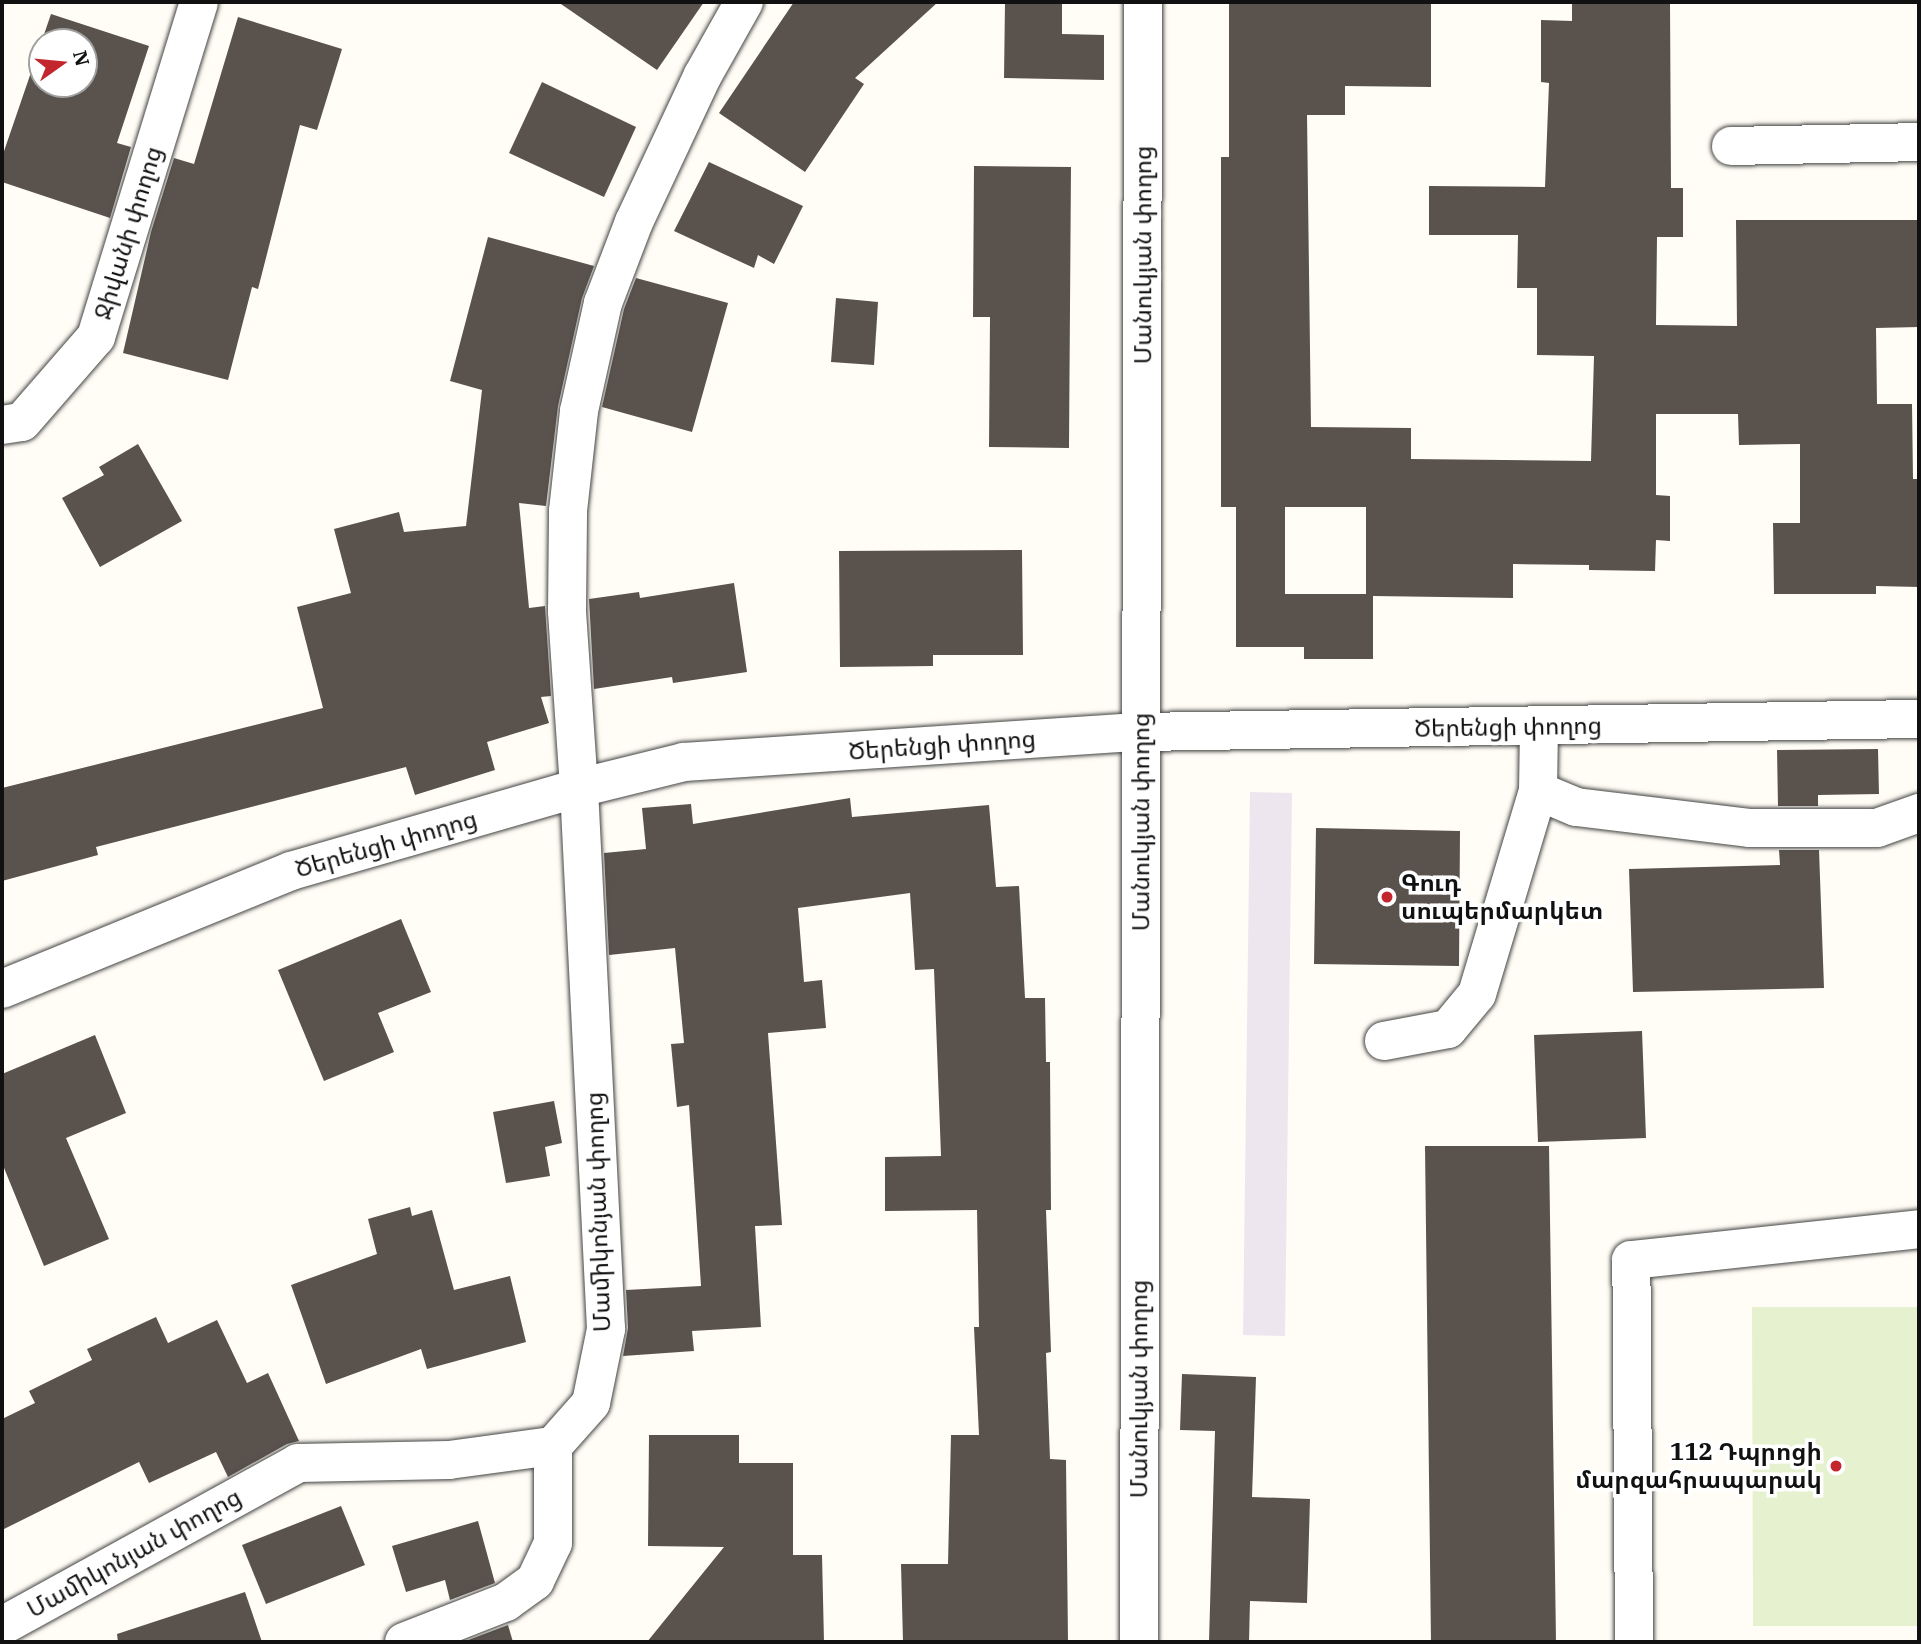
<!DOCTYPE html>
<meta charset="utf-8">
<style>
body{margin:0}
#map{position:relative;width:1921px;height:1644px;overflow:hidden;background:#fffdf5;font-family:"IBM Plex Serif","Noto Sans Armenian",serif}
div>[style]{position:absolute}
.industrial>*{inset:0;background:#eee6ef}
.pitch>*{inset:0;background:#e6f2cf}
.building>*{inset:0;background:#5a524d}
.roads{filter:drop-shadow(0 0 2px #444) drop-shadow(0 0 2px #444)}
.minor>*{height:38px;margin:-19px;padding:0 19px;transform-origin:19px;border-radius:19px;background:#fff}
.dots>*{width:19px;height:19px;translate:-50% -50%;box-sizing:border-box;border:4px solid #fff;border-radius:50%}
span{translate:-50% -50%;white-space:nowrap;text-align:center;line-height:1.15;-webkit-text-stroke:7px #fff;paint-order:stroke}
.street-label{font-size:24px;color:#111}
.poi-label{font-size:24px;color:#111;font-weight:700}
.left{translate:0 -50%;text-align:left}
.right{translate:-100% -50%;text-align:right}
.frame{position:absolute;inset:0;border:4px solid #111;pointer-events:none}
.north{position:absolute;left:28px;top:28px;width:70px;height:70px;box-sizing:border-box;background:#fff;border:2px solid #a0a0a0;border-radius:50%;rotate:75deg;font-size:19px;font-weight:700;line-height:28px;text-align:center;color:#111}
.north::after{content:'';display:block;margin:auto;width:24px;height:32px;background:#c4262e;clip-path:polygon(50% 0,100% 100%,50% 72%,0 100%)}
</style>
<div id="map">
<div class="industrial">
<div style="clip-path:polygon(1250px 792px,1292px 793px,1285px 1336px,1243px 1335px)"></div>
</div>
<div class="pitch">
<div style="clip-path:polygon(1752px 1307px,1919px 1307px,1919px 1626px,1753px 1626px)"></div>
</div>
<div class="building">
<div style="clip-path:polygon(558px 2px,704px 2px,657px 70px)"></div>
<div style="clip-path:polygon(794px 2px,938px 2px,855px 78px,864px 84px,805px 172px,719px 113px)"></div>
<div style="clip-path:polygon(1005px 2px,1062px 2px,1062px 34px,1104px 35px,1104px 80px,1004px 78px)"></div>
<div style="clip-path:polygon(evenodd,1229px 2px,1431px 2px,1431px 87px,1345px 86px,1345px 115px,1307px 115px,1311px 427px,1411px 428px,1411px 459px,1591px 461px,1594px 356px,1537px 355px,1537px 288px,1517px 288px,1518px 235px,1429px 235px,1429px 186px,1545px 187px,1549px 83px,1541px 82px,1541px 20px,1572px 21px,1572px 2px,1670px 2px,1671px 188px,1683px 188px,1683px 237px,1657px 237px,1656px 325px,1737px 326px,1736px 220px,1919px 220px,1919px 327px,1876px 328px,1877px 404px,1912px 404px,1913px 479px,1919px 479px,1919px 587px,1876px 586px,1876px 594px,1774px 594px,1773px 523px,1800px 523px,1800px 444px,1739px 445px,1738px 414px,1656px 414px,1656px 495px,1670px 496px,1670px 541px,1656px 540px,1655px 571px,1589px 570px,1589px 565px,1513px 564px,1513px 598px,1373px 596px,1373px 659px,1304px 659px,1304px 647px,1236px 647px,1236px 507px,1221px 507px,1221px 157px,1229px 157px,1229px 2px,1285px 507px,1366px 507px,1366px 594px,1285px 594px,1285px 507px)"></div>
<div style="clip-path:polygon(evenodd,51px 14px,149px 46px,117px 143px,131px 147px,110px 218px,2px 182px,2px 157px,51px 14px,42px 42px,84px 42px,84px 84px,42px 84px,42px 42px)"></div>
<div style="clip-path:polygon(238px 17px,342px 49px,317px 130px,300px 125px,258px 289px,252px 287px,228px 380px,123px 353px,151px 232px,174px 158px,194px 164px)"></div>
<div style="clip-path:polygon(542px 82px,636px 127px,604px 197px,509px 153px)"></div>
<div style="clip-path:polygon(709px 162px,803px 206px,774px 264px,758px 255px,754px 268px,674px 231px)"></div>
<div style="clip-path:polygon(974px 166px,1071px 167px,1069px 448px,989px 447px,990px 317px,973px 317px)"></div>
<div style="clip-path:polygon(488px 237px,594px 266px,582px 298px,558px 406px,546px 506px,519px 503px,529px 608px,545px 606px,551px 696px,541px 697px,549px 723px,487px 742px,495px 770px,415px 795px,406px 767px,96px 847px,98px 855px,2px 881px,2px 788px,323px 708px,297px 607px,351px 593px,334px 529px,399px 512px,404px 532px,466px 526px,482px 390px,450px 381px)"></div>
<div style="clip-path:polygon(636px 278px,728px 303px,692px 432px,602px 407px,624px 309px)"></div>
<div style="clip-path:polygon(836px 298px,878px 302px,874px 365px,831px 362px)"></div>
<div style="clip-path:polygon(138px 444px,182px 521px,100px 567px,62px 498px,104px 475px,99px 467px)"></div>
<div style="clip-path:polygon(1022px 550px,1023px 655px,933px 655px,933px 666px,840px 667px,839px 551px)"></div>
<div style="clip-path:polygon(734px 583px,747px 672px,673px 683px,672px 677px,594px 689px,589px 599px,639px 592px,640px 598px)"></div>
<div style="clip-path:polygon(1878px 749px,1879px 794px,1818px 795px,1818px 806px,1778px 806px,1777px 750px)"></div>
<div style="clip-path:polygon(850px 798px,852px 817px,989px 805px,996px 887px,1019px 886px,1025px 998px,1045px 998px,1046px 1062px,1050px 1062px,1051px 1210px,1046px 1210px,1051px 1352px,1046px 1353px,1050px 1459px,1066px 1460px,1068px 1642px,903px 1642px,901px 1564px,948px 1564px,951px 1435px,979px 1435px,974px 1327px,979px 1327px,977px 1210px,885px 1211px,885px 1157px,941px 1156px,934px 969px,915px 970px,910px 893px,798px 908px,804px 982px,822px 980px,826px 1028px,768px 1033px,782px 1225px,755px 1226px,761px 1327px,692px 1331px,694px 1351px,623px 1356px,628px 1328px,626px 1290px,701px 1286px,689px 1105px,677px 1107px,671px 1044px,684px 1043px,675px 948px,609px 955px,604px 853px,646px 849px,642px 808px,691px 804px,693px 824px)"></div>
<div style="clip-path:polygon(1316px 828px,1460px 831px,1459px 966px,1314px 964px)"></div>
<div style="clip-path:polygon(1779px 850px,1819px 850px,1824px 988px,1633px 992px,1629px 869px,1780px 865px)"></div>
<div style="clip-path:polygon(401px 919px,431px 992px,378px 1013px,394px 1052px,324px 1081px,278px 970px)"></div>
<div style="clip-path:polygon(1642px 1031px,1646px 1138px,1538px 1142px,1534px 1035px)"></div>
<div style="clip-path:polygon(95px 1035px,126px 1113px,66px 1138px,109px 1239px,44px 1266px,2px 1163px,2px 1074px)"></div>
<div style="clip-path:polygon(554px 1101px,562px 1143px,545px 1147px,550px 1176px,506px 1183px,493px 1112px)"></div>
<div style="clip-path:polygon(1425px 1146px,1549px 1146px,1556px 1642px,1431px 1642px)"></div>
<div style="clip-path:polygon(410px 1207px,412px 1216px,432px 1210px,454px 1290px,510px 1276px,526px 1342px,427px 1369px,421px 1349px,326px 1384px,291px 1285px,377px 1254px,368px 1219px)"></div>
<div style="clip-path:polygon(156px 1317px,168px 1343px,217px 1320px,247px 1383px,268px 1373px,299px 1441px,287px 1444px,228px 1477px,216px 1452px,149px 1483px,139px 1462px,2px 1530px,2px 1419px,35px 1403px,29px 1391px,92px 1360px,87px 1349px)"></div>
<div style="clip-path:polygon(1182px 1374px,1256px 1377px,1252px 1497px,1310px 1499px,1307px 1603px,1250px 1601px,1249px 1642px,1209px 1642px,1215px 1431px,1180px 1430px)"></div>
<div style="clip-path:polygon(649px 1435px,739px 1435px,739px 1463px,793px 1463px,793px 1555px,822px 1555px,824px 1642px,647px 1642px,724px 1547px,648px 1546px)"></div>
<div style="clip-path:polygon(341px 1506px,365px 1565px,266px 1604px,242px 1545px)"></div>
<div style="clip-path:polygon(478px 1521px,495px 1583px,450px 1600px,445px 1580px,406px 1592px,392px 1546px)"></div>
<div style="clip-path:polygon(245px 1592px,262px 1642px,118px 1642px,117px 1634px)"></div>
<div style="clip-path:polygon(508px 1625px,513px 1642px,463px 1642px)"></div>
</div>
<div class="roads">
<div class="minor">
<div style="left:1731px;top:146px;width:188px;rotate:-1.2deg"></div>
<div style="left:2px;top:425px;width:20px;rotate:-9deg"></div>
<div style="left:22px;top:422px;width:113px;rotate:-49deg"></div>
<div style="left:96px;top:337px;width:350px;rotate:-72.9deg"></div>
<div style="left:1538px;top:791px;width:41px;rotate:22.8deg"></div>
<div style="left:1576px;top:807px;width:174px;rotate:6.9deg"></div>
<div style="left:1749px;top:828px;width:128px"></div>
<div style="left:1877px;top:828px;width:45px;rotate:-19.7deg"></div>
<div style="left:2px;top:989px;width:312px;rotate:-22.2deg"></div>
<div style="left:291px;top:871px;width:300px;rotate:-16.1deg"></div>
<div style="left:579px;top:788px;width:108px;rotate:-13.9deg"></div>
<div style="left:684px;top:762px;width:458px;rotate:-3.8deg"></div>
<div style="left:1141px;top:732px;width:778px;rotate:-0.96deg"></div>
<div style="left:1384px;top:1041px;width:65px;rotate:-10.6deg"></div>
<div style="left:1448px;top:1029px;width:45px;rotate:-50.4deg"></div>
<div style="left:1477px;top:994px;width:212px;rotate:-73.3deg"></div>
<div style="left:1538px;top:791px;width:64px;rotate:-89.1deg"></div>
<div style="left:2px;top:1626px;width:338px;rotate:-28.8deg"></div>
<div style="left:298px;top:1463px;width:151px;rotate:-1.1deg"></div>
<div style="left:449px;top:1460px;width:105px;rotate:-7.7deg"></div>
<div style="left:553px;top:1446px;width:57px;rotate:-48.5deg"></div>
<div style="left:591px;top:1403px;width:76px;rotate:-78.5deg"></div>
<div style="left:606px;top:1329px;width:542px;rotate:-92.86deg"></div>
<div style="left:579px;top:788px;width:177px;rotate:-93.9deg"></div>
<div style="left:567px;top:611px;width:100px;rotate:-89.4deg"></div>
<div style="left:568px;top:511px;width:101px;rotate:-83.7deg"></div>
<div style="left:579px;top:411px;width:111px;rotate:-77.5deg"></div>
<div style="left:603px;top:303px;width:87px;rotate:-69.1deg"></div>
<div style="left:634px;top:222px;width:162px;rotate:-64.9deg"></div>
<div style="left:703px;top:75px;width:84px;rotate:-60.7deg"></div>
<div style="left:404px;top:1642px;width:110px;rotate:-21.4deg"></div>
<div style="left:506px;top:1602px;width:36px;rotate:-36deg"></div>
<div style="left:535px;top:1581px;width:42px;rotate:-64.7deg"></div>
<div style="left:553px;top:1543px;width:97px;rotate:-90deg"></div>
<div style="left:1139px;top:1642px;width:1640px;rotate:-89.86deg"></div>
<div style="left:1634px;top:1642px;width:382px;rotate:-90.4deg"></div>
<div style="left:1631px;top:1260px;width:290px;rotate:-6.1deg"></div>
</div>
</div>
<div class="dots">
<div style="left:1387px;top:897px;background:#c4262e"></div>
<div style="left:1836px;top:1466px;background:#c4262e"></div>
</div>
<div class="street-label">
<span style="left:128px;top:233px;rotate:-73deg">Ջիվանի փողոց</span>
<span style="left:1143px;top:255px;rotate:-90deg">Մանուկյան փողոց</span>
<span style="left:1508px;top:727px;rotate:-1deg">Ծերենցի փողոց</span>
<span style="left:942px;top:745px;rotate:-4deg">Ծերենցի փողոց</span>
<span style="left:1141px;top:822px;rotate:-90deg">Մանուկյան փողոց</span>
<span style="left:386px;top:844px;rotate:-16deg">Ծերենցի փողոց</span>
<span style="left:598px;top:1212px;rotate:-92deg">Մամիկոնյան փողոց</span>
<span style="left:1139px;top:1389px;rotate:-90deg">Մանուկյան փողոց</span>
<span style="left:134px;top:1553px;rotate:-29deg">Մամիկոնյան փողոց</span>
</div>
<div class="poi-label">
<span class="left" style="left:1401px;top:897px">Գուդ<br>սուպերմարկետ</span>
<span class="right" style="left:1822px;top:1466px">112 Դպրոցի<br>մարզահրապարակ</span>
</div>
<div class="frame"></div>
<div class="north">N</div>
</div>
